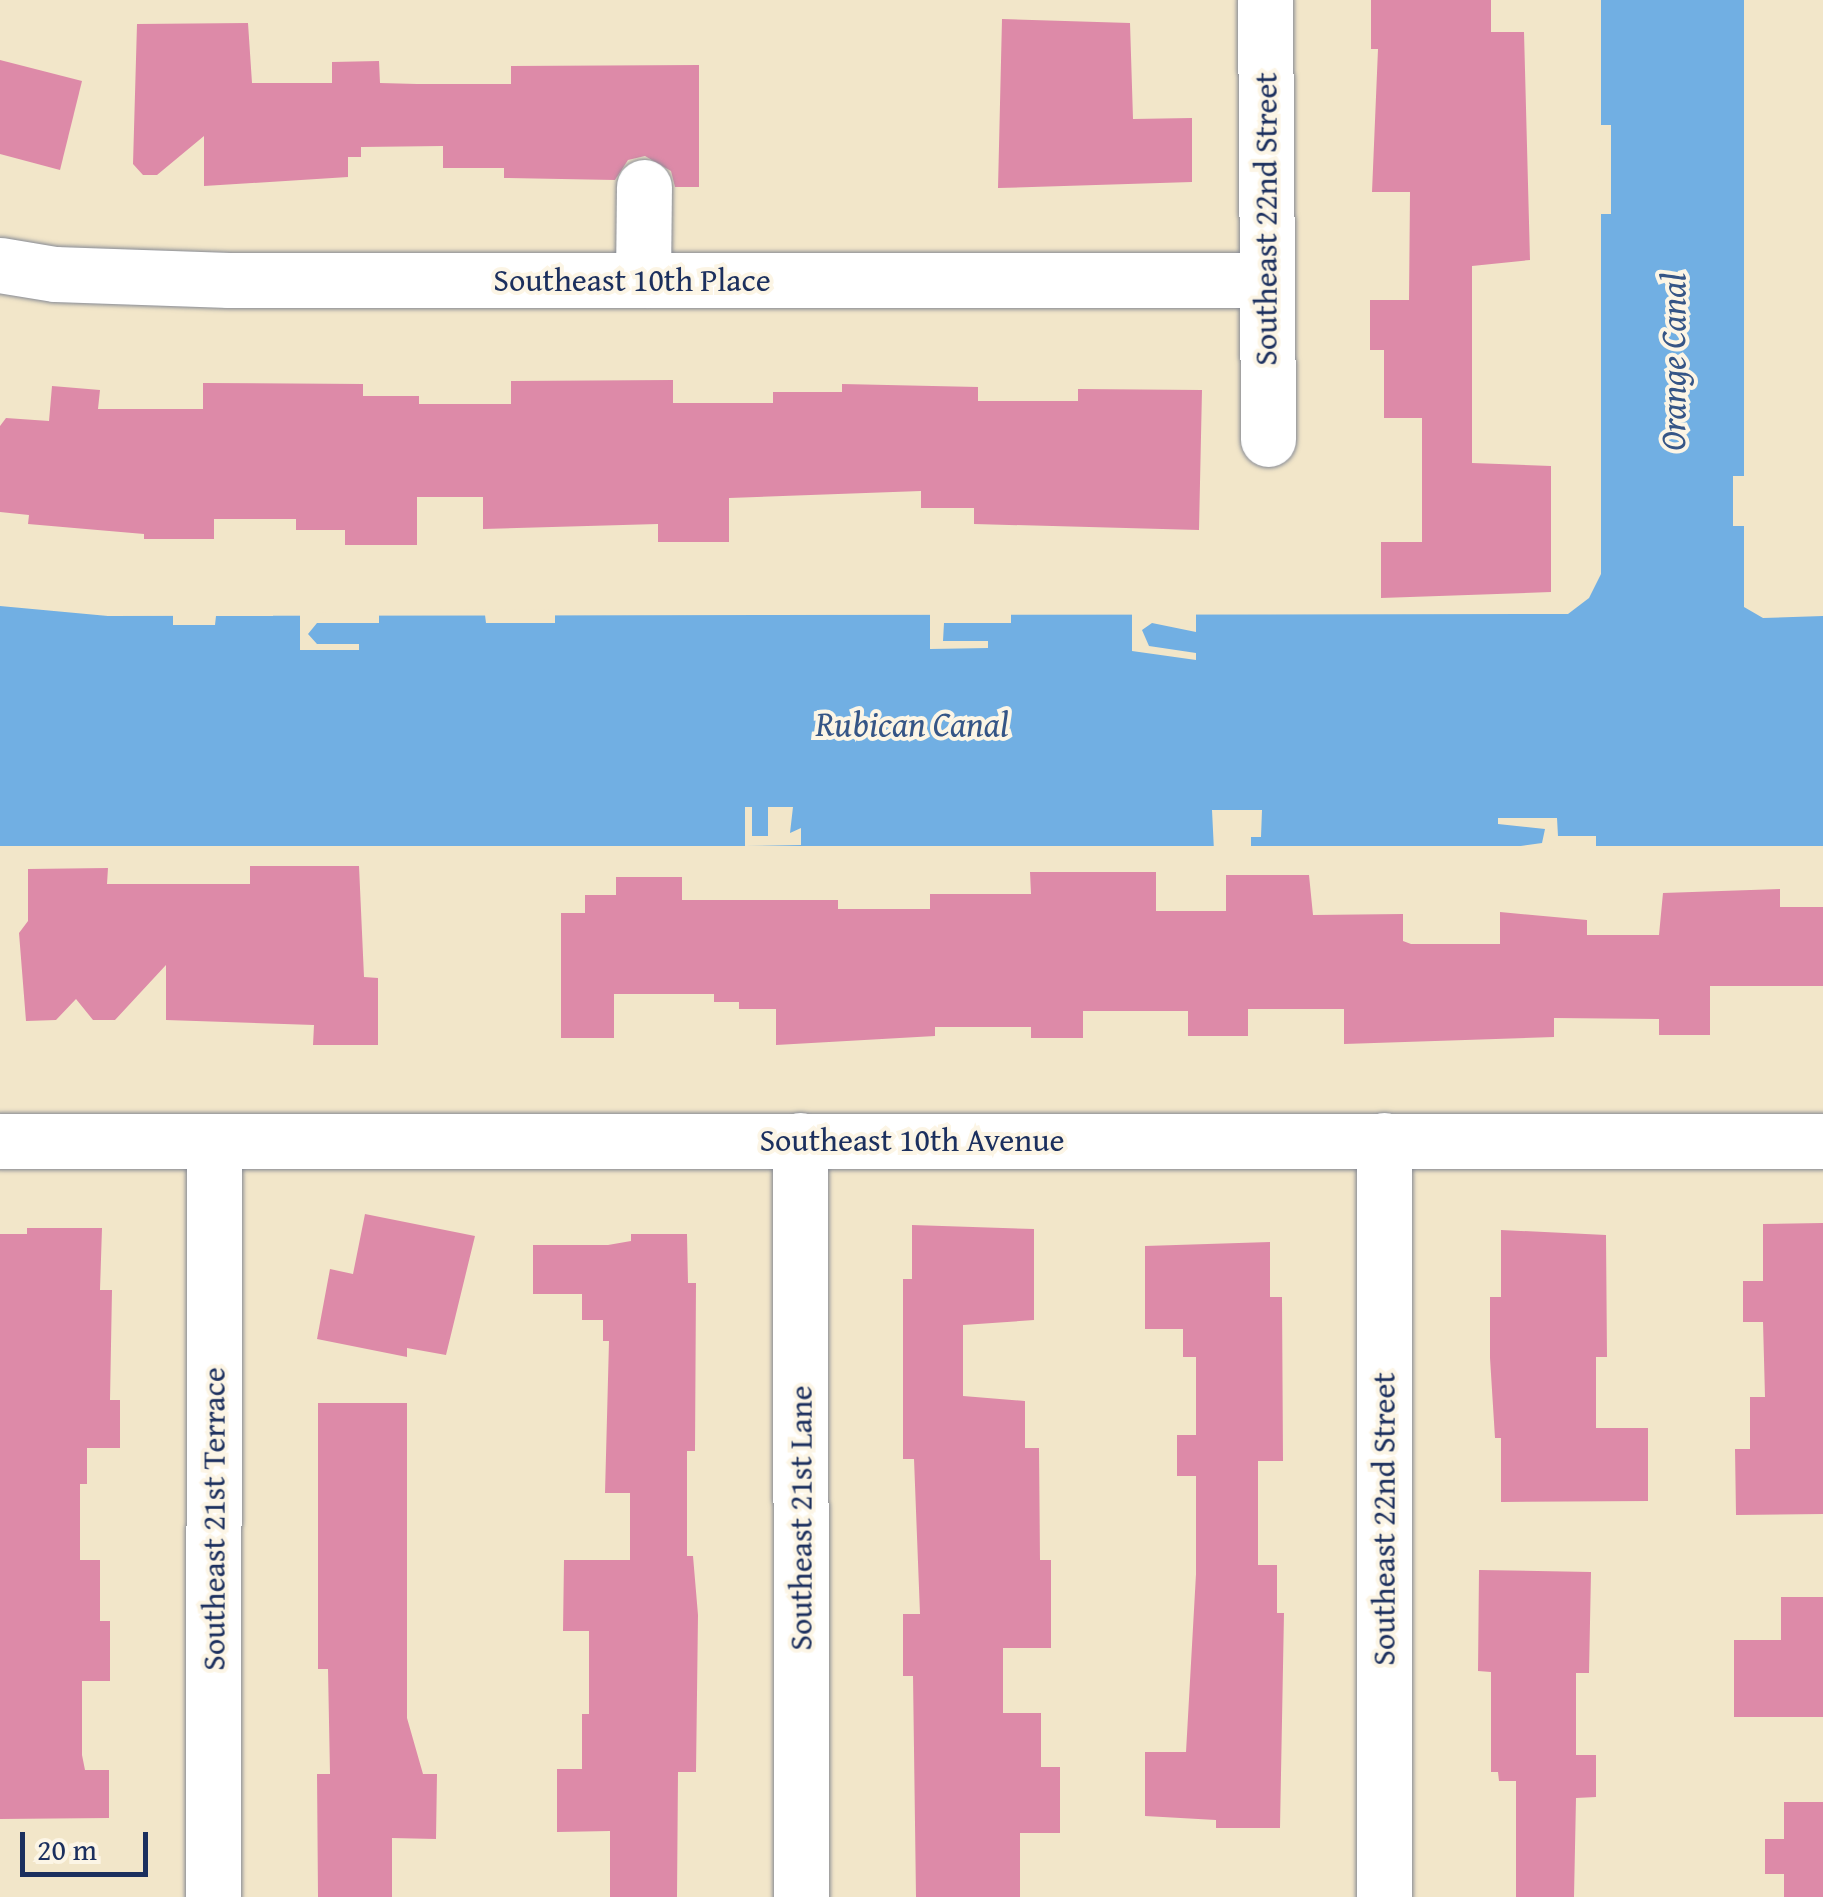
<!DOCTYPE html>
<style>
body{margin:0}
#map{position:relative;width:1823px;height:1897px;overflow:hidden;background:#f2e6c9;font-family:"Gentium Book Plus",serif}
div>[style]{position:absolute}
.water>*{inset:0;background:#71afe3}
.pier>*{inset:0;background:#f2e6c9}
.building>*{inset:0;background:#dd8aa8}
.roads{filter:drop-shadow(0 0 2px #868a94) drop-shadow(0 0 2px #868a94)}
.minor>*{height:55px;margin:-27.5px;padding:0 27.5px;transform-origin:27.5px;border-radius:27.5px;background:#fff}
span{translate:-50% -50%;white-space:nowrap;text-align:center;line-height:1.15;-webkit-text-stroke:8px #fcf5e5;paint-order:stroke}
.street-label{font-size:32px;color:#1b2f5e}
.water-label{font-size:35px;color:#355586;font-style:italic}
.scale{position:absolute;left:20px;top:1832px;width:128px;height:45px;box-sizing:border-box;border:5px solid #1b2f5e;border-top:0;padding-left:12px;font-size:30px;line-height:35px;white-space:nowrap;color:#1b2f5e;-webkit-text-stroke:8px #fcf5e5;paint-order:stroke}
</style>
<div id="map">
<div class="water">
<div style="clip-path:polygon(1601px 0,1744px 0,1744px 607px,1763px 618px,1823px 616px,1823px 846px,0 846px,0 606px,108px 616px,1568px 614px,1589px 598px,1601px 574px)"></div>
</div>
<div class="pier">
<div style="clip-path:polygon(1601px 125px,1611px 125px,1611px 214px,1596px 214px)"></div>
<div style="clip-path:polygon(1733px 476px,1749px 476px,1749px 559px,1744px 526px,1733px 526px)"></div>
<div style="clip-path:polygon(438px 609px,555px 610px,555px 623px,486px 623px,485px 615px)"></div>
<div style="clip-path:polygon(980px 609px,1011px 609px,1011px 623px,944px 623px,943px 641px,988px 641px,988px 648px,930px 649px,930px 614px)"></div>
<div style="clip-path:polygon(343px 610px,379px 610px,379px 623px,317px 623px,308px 634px,317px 644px,359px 644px,359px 650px,300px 650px,300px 615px)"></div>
<div style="clip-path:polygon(1132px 610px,1196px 610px,1196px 632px,1152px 623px,1142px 630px,1149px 646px,1196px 653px,1196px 660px,1132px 651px)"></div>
<div style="clip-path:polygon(173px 611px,273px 611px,273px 616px,216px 616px,215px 625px,173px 625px)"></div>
<div style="clip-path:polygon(745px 807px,752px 807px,752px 836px,768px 836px,768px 807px,793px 807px,790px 833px,801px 828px,801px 845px,745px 846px)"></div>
<div style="clip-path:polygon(1212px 810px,1262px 810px,1261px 837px,1251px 837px,1251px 851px,1214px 851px)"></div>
<div style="clip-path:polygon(1498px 818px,1557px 818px,1558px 836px,1596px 836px,1596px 850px,1507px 848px,1542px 843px,1545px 829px,1498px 824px)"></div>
</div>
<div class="building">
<div style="clip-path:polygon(1371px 0,1491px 0,1491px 32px,1524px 32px,1530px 260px,1472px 266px,1472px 463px,1551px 466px,1551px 592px,1381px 598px,1381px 542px,1422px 542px,1422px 418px,1384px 418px,1384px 350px,1370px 350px,1370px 300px,1409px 300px,1410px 192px,1372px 192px,1378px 49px,1371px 49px)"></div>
<div style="clip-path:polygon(1002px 19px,1130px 23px,1133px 119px,1192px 118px,1192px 182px,998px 188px)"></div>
<div style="clip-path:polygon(248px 23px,252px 83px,332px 83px,332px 62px,379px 61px,380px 83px,417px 84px,511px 84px,511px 66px,699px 65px,699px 187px,675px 187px,671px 171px,645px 156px,628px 160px,615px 180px,504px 178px,504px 168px,443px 168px,443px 146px,361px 147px,361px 157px,348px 157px,348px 177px,204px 186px,204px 136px,157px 175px,143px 175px,133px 164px,137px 24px)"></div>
<div style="clip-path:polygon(0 60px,82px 81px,60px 170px,0 154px)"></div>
<div style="clip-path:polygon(673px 380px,673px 403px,773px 403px,773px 392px,842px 392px,842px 384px,978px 387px,978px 401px,1078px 401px,1078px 389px,1202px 390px,1199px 530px,974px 524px,974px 508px,921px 508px,921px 491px,729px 498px,729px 542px,658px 542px,658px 524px,483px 529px,483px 497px,417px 497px,417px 545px,345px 545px,345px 530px,296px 530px,296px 519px,214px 519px,214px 539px,144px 539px,144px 534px,28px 524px,29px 515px,0 512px,0 426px,6px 418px,49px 421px,52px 386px,100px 390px,98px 409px,203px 409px,203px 383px,363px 384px,363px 396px,419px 396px,419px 404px,511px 404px,511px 381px)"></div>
<div style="clip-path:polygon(250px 866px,359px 866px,364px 977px,378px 978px,378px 1045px,313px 1045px,314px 1025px,166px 1020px,166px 965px,115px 1020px,93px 1020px,76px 999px,56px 1020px,26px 1021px,19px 933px,28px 921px,28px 869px,108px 868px,107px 884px,250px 884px)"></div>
<div style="clip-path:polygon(1030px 872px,1156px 872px,1156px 911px,1226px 911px,1226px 875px,1309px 875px,1313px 915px,1403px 914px,1403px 941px,1411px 944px,1500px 944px,1500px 912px,1587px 920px,1587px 935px,1659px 935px,1663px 893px,1780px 889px,1780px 907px,1823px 907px,1823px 986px,1710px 986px,1710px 1035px,1659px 1035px,1659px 1019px,1554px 1018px,1554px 1037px,1344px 1044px,1344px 1009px,1248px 1009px,1248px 1036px,1188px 1036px,1188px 1011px,1083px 1011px,1083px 1038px,1031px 1038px,1031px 1027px,935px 1027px,935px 1036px,776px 1045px,776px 1009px,739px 1009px,739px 1002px,714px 1002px,714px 994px,614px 994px,614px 1038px,561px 1038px,561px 913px,585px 913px,585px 895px,616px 895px,616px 877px,682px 877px,682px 900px,838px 900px,838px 909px,930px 909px,930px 894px,1031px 894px)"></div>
<div style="clip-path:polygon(365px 1214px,475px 1236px,446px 1355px,407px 1348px,407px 1357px,317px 1339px,330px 1269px,353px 1274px)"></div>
<div style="clip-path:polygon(1823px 1223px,1823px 1514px,1736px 1515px,1735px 1449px,1750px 1449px,1750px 1397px,1765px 1397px,1763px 1322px,1743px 1322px,1743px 1281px,1763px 1281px,1763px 1224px)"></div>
<div style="clip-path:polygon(912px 1225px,1034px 1229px,1034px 1320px,963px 1325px,963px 1396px,1025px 1401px,1025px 1448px,1039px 1448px,1040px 1560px,1051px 1560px,1051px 1648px,1003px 1648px,1003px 1713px,1041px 1713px,1041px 1767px,1060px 1767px,1060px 1833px,1020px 1833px,1020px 1897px,916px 1897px,913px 1676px,903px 1676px,903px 1614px,920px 1614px,914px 1459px,903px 1459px,903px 1279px,912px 1279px)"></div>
<div style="clip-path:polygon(27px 1228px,102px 1228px,100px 1290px,112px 1290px,110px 1400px,120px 1400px,120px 1448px,87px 1448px,87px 1484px,80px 1484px,80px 1560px,100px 1560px,100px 1621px,110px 1621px,110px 1681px,82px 1681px,82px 1755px,85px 1770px,109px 1770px,109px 1818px,0 1819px,0 1234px,27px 1234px)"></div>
<div style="clip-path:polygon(1501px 1230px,1606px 1235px,1607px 1357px,1596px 1357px,1596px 1428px,1648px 1428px,1648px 1501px,1501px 1502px,1501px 1438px,1495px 1438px,1490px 1358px,1490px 1297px,1501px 1297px)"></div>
<div style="clip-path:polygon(631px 1234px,687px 1234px,688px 1283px,696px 1283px,695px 1451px,687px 1451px,687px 1556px,693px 1556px,698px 1615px,696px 1772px,678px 1772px,677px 1897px,610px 1897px,610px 1831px,557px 1832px,557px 1769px,582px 1769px,582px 1714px,589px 1714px,589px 1631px,563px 1631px,564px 1560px,630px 1560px,630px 1493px,605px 1493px,609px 1341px,603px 1341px,603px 1320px,582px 1320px,582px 1294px,533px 1294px,533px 1245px,608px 1245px,631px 1241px)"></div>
<div style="clip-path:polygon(1270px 1242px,1270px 1297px,1282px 1297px,1283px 1461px,1258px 1461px,1258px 1565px,1277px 1565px,1277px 1613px,1284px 1613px,1280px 1828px,1216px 1828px,1216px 1820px,1145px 1816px,1145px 1752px,1186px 1752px,1196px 1574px,1196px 1476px,1177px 1476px,1177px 1435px,1196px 1435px,1196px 1357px,1183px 1357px,1183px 1329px,1145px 1329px,1145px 1246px)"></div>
<div style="clip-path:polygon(318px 1403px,407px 1403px,407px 1718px,423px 1774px,437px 1774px,436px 1839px,392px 1838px,392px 1897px,318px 1897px,317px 1774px,330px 1774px,328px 1669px,318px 1669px)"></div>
<div style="clip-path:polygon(1479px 1570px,1591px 1572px,1589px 1673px,1576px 1673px,1576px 1755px,1596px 1755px,1596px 1797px,1576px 1798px,1574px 1897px,1516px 1897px,1516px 1781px,1499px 1781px,1498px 1772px,1491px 1772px,1491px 1672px,1478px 1671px)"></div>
<div style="clip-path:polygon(1781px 1597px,1823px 1597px,1823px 1717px,1734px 1717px,1734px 1640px,1781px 1640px)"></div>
<div style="clip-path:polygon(1784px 1802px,1823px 1802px,1823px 1897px,1784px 1897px,1784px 1874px,1765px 1874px,1765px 1839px,1784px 1839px)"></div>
</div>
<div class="roads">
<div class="minor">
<div style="left:1265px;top:0;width:439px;rotate:89.6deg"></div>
<div style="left:0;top:265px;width:56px;rotate:9.3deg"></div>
<div style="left:55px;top:274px;width:174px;rotate:2deg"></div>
<div style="left:229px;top:280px;width:1036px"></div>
<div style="left:643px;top:280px;width:93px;rotate:-89.4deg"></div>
<div style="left:800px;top:1140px;width:757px;rotate:89.92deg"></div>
<div style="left:1384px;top:1140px;width:757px;rotate:90deg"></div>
<div style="left:0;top:1141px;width:1823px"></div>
<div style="left:213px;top:1897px;width:756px;rotate:-89.92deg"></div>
</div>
</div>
<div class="street-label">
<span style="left:1266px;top:219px;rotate:-90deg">Southeast 22nd Street</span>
<span style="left:632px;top:280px">Southeast 10th Place</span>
<span style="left:912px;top:1140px">Southeast 10th Avenue</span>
<span style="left:801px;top:1518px;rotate:-90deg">Southeast 21st Lane</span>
<span style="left:214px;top:1519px;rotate:-90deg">Southeast 21st Terrace</span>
<span style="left:1384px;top:1519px;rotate:-90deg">Southeast 22nd Street</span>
</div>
<div class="water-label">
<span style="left:1673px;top:362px;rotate:-90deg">Orange Canal</span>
<span style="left:912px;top:724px">Rubican Canal</span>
</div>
<div class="scale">20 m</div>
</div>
